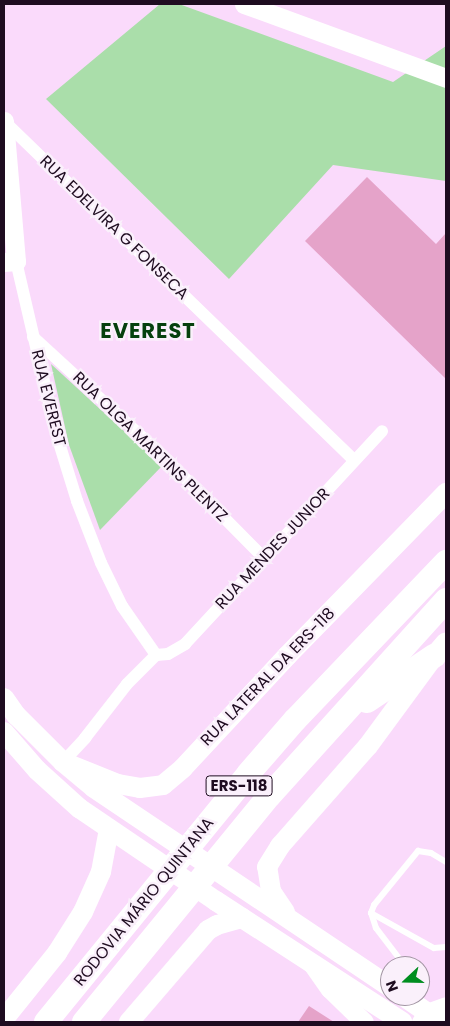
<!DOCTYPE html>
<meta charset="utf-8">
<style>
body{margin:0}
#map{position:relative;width:450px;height:1026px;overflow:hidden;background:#fadafb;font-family:Poppins,sans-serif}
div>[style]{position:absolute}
.green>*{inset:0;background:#aadeaa}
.building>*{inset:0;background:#e5a3c9}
.lane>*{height:6px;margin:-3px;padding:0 3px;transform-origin:3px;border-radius:3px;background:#fff}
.street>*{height:12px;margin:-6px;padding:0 6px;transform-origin:6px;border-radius:6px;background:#fff}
.secondary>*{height:19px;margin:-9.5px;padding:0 9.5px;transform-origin:9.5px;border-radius:9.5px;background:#fff}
.primary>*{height:20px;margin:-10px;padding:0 10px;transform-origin:10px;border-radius:10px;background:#fff}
.highway>*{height:24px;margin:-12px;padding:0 12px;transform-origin:12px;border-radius:12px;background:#fff}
span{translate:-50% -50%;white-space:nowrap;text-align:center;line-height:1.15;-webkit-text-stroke:5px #faf0fb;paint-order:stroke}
.shield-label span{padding:1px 4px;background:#faf0fb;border:1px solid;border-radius:4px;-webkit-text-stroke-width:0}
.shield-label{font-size:15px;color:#1e0c20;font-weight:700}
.street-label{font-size:16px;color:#1e0c20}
.district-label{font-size:21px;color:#05410d;font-weight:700;letter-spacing:1px}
.frame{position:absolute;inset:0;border:5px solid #1e0c20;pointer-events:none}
.north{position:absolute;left:380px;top:956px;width:50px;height:50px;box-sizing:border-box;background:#faf0fb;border:1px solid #a295a3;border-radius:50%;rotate:249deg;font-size:14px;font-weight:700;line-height:20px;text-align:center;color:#1e0c20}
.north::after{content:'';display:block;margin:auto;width:18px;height:22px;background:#008e20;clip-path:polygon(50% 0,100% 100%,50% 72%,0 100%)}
</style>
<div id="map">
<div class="green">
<div style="clip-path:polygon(160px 4px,179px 4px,393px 82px,446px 46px,446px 181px,333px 165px,229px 279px,46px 99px)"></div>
<div style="clip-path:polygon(51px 364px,162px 466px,100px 530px,69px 445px)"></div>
</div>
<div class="building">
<div style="clip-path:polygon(367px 177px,436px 244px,446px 233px,446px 379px,305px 241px)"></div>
<div style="clip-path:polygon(309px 1006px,334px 1022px,298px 1022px)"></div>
</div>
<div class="lane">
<div style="left:371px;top:913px;width:72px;rotate:29.1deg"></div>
<div style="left:434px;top:948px;width:12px;rotate:-5deg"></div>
<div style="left:405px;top:966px;width:48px;rotate:-127.3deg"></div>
<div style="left:376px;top:928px;width:16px;rotate:-108deg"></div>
<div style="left:371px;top:913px;width:9px;rotate:-69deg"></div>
<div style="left:374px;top:905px;width:70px;rotate:-50.8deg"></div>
<div style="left:418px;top:851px;width:13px;rotate:9deg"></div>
<div style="left:431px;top:853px;width:17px;rotate:31deg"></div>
</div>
<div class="street">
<div style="left:4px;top:121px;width:487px;rotate:44.1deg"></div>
<div style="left:16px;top:261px;width:177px;rotate:76.9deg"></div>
<div style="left:56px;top:433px;width:71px;rotate:72.8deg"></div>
<div style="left:77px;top:501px;width:66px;rotate:68.8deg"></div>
<div style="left:101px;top:563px;width:48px;rotate:64deg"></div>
<div style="left:122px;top:606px;width:60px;rotate:55.2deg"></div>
<div style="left:33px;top:337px;width:179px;rotate:42.5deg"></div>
<div style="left:165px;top:458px;width:141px;rotate:45.3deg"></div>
<div style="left:156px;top:655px;width:12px;rotate:-5deg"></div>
<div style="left:168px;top:654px;width:20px;rotate:-30deg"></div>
<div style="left:185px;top:644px;width:290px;rotate:-47.2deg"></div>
<div style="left:63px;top:762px;width:33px;rotate:-47deg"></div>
<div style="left:85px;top:738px;width:68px;rotate:-52.1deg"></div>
<div style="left:127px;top:684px;width:41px;rotate:-45deg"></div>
</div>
<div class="secondary">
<div style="left:244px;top:4px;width:215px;rotate:20.1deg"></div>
<div style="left:4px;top:121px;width:141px;rotate:85.1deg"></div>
<div style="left:16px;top:261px;width:12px;rotate:175deg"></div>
<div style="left:313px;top:965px;width:29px;rotate:55deg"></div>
<div style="left:330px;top:989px;width:47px;rotate:44.1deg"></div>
<div style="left:421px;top:1022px;width:11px;rotate:-56deg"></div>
<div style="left:427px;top:1013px;width:20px;rotate:-20deg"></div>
</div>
<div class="primary">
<div style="left:4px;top:698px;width:21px;rotate:55deg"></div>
<div style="left:16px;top:715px;width:66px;rotate:45deg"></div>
<div style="left:63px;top:762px;width:40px;rotate:40deg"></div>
<div style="left:94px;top:788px;width:357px;rotate:33.9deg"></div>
<div style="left:4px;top:732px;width:50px;rotate:49deg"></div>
<div style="left:37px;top:770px;width:57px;rotate:42.1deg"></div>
<div style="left:79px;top:808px;width:166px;rotate:34.2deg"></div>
<div style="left:216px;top:901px;width:222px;rotate:33deg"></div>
<div style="left:63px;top:762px;width:59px;rotate:21.8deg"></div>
<div style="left:118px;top:784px;width:22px;rotate:10deg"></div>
<div style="left:140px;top:788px;width:23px;rotate:-7deg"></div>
<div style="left:163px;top:785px;width:26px;rotate:-40deg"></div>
<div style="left:183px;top:768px;width:153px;rotate:-47.1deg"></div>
<div style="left:287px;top:656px;width:228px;rotate:-45.7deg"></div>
<div style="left:285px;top:912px;width:25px;rotate:-124deg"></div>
<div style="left:271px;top:891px;width:24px;rotate:-99deg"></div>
<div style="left:267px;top:867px;width:25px;rotate:-58deg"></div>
<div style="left:280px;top:846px;width:133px;rotate:-48.7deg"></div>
<div style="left:368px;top:746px;width:112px;rotate:-53.7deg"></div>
<div style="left:434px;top:656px;width:18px;rotate:-49deg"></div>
<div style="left:403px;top:996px;width:46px;rotate:34.4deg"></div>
<div style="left:4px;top:1019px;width:85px;rotate:-51.2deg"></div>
<div style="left:57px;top:953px;width:49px;rotate:-57.6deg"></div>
<div style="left:83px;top:912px;width:44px;rotate:-65.8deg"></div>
<div style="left:101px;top:872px;width:44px;rotate:-79.5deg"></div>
<div style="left:129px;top:1022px;width:121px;rotate:-49.3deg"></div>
<div style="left:208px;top:930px;width:10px;rotate:-29deg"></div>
<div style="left:217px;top:925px;width:26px;rotate:-16deg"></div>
</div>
<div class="highway">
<div style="left:367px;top:701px;width:81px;rotate:-33.9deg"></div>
<div style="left:46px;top:1022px;width:320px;rotate:-50.8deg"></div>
<div style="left:248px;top:774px;width:72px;rotate:-49deg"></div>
<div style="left:295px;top:720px;width:219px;rotate:-46.3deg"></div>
<div style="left:84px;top:1022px;width:293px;rotate:-50.7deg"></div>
<div style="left:270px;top:795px;width:263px;rotate:-47.9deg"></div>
</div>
<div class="shield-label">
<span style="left:239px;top:786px">ERS-118</span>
</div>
<div class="street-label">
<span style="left:114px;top:228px;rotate:44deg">RUA EDELVIRA G FONSECA</span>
<span style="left:48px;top:398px;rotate:76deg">RUA EVEREST</span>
<span style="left:150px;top:447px;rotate:44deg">RUA OLGA MARTINS PLENTZ</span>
<span style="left:273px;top:549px;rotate:-47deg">RUA MENDES JUNIOR</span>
<span style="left:268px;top:677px;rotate:-46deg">RUA LATERAL DA ERS-118</span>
<span style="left:144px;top:902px;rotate:-51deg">RODOVIA MÁRIO QUINTANA</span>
</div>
<div class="district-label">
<span style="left:148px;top:331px">EVEREST</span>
</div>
<div class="frame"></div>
<div class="north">N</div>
</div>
